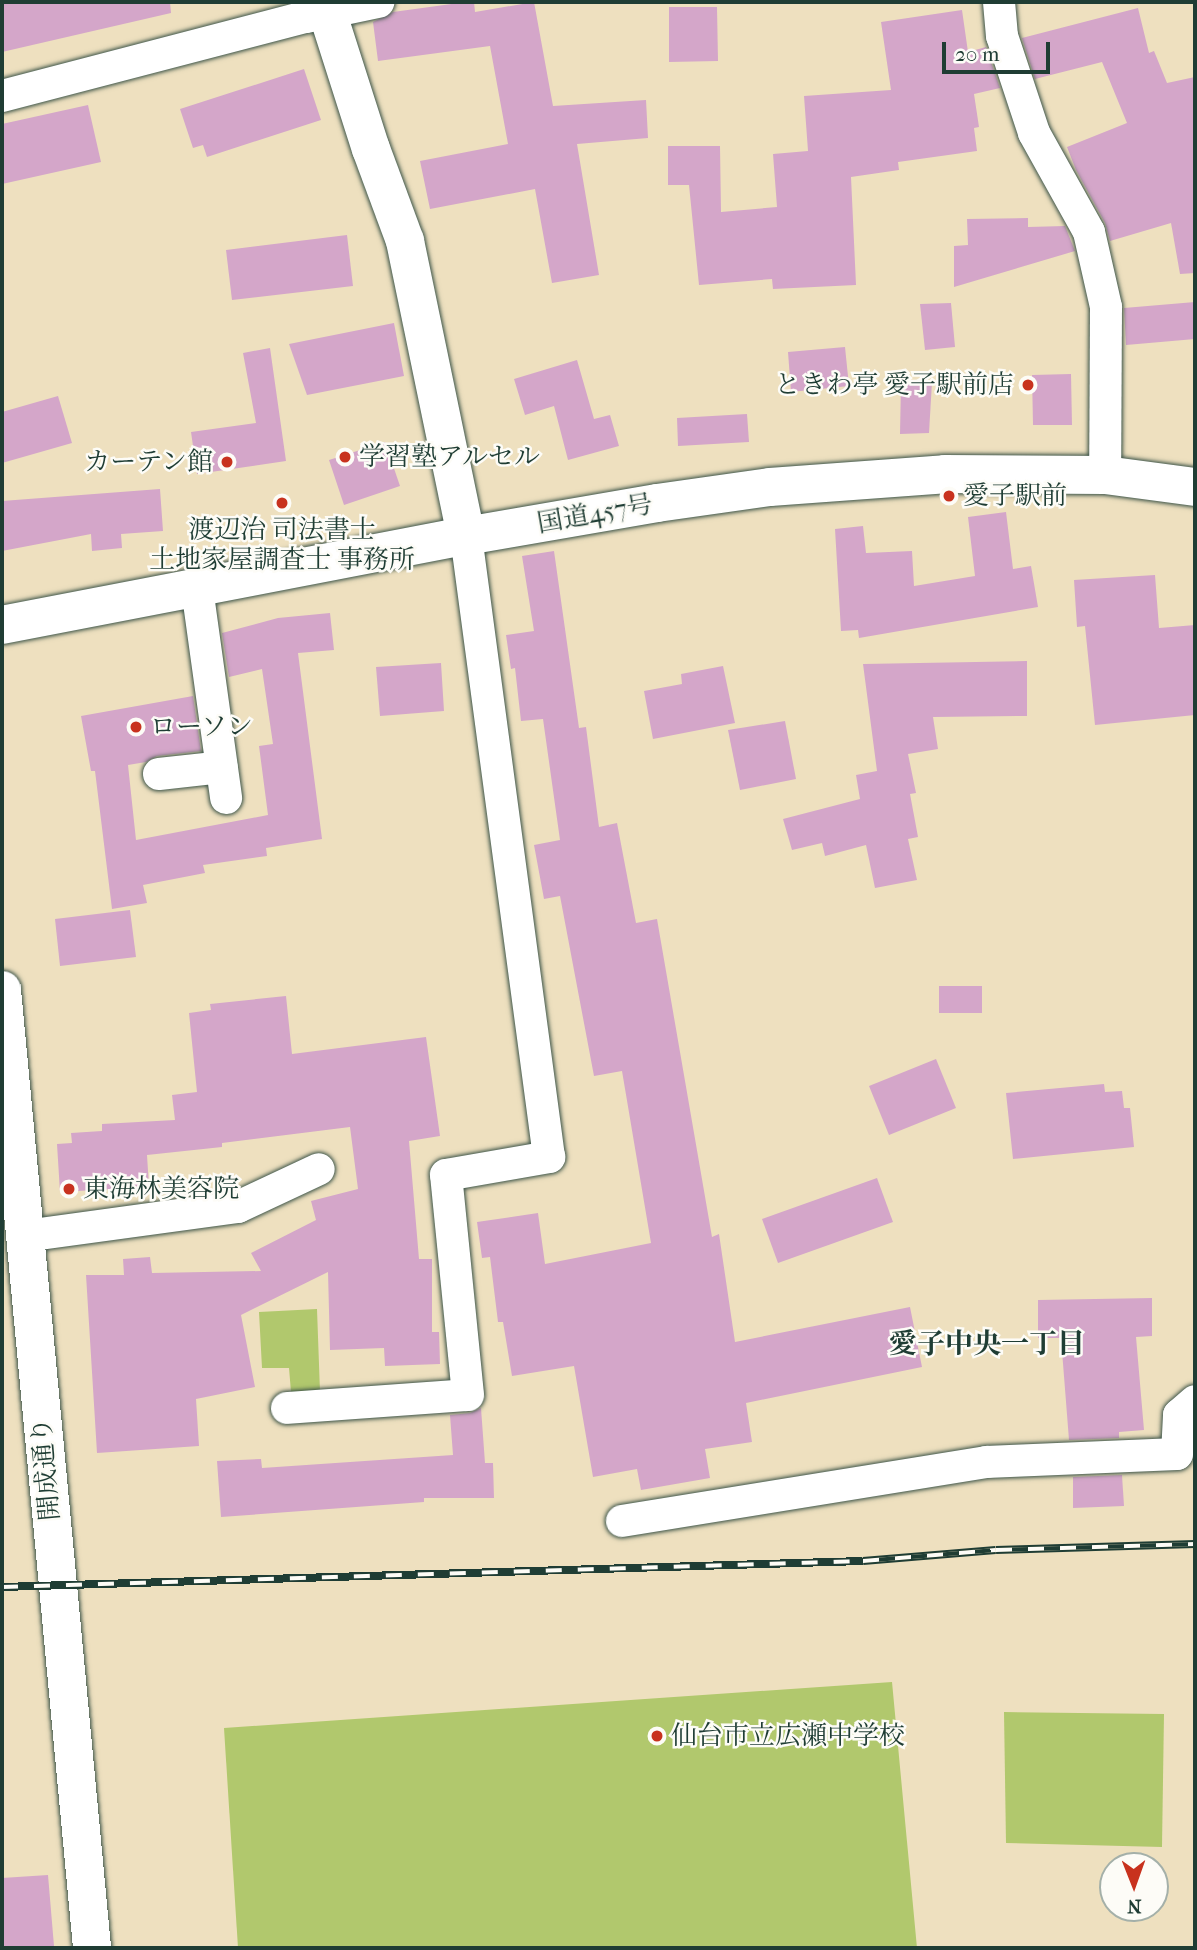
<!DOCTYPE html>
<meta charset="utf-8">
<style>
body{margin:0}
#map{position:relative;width:1197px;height:1950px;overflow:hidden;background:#eee0bf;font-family:"IM FELL French Canon","Noto Serif JP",serif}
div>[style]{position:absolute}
.green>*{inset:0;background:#b1c86d}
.building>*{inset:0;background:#d4a6c9}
.roads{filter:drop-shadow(0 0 2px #3e5549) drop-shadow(0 0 2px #3e5549)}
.minor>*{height:32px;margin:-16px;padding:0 16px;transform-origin:16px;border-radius:16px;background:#fff}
.tertiary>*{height:38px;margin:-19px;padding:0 19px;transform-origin:19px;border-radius:19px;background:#fff}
.trunk>*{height:38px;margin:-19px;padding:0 19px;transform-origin:19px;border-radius:19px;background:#fff}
.rail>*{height:8px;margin-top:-4px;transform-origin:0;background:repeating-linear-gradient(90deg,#fdfcf7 0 16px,#1f3d34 0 32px);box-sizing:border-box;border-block:2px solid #1f3d34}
.dots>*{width:19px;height:19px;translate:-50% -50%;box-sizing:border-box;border:4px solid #fdfcf7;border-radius:50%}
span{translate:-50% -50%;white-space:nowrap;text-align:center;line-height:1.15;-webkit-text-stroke:5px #fdfcf7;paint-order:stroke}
.poi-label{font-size:26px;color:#1f3d34}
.right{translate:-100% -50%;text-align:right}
.left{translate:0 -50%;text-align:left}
.street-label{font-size:26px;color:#1f3d34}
.neighbourhood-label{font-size:28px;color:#1f3d34;font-weight:700}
.frame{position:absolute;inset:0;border:4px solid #1f3d34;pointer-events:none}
.north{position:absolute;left:1099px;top:1852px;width:70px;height:70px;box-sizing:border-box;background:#fdfcf7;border:2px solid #a4b0a9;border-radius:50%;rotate:179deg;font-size:19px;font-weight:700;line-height:28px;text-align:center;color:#1f3d34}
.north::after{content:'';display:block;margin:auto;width:24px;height:32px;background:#c8321e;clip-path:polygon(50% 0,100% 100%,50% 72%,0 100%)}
.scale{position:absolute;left:942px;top:42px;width:108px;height:32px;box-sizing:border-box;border:4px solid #1f3d34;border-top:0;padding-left:9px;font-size:21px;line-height:24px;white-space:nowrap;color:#1f3d34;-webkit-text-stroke:5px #fdfcf7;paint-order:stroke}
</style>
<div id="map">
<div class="green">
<div style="clip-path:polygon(317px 1309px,320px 1392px,291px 1392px,289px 1368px,262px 1368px,259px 1312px)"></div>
<div style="clip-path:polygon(892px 1682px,917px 1948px,238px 1948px,224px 1728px)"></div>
<div style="clip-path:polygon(1004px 1712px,1164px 1714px,1162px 1847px,1006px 1843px)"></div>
</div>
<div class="building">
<div style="clip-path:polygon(2px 2px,170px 2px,171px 13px,2px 52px)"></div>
<div style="clip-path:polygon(466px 2px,474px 2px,475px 12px,534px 2px,553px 106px,646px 100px,648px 138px,577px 144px,599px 275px,552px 283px,535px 189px,430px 209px,420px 161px,508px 144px,490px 46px,378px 61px,373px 22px,393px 12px)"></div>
<div style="clip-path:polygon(669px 7px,717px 7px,718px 61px,669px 62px)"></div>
<div style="clip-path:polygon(1138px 8px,1149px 53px,1154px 51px,1167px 83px,1195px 77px,1195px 273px,1180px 274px,1171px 223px,1110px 241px,1105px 223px,1076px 170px,1067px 147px,1127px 123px,1102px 62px,1035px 79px,1022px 38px)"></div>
<div style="clip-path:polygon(962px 10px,968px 52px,986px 47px,1000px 88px,974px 94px,979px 127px,974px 128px,977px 151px,898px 162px,899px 170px,851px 177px,856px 285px,773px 289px,772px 279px,699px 285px,689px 185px,668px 185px,668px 146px,720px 146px,721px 212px,777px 207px,773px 154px,808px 151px,804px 96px,891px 90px,881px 22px)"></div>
<div style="clip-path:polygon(304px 69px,321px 120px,207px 157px,203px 145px,193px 148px,180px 109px)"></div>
<div style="clip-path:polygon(88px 105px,101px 162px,2px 184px,2px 124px)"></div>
<div style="clip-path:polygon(1028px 218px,1028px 227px,1065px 226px,1075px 251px,954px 287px,954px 246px,968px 245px,967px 219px)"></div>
<div style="clip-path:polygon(347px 235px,353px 286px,232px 300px,226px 250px)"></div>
<div style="clip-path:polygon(1195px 302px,1195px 339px,1126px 345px,1124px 308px)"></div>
<div style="clip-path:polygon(951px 303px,955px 347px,925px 350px,920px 304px)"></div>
<div style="clip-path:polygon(394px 323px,404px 376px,307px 395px,289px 344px)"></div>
<div style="clip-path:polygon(845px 347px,849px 386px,791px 392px,788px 352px)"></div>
<div style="clip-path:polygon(270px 348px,286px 461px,197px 474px,191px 432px,256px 423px,243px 353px)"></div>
<div style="clip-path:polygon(577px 360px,594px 419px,610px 415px,619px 446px,568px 460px,554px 406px,525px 415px,514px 379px)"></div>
<div style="clip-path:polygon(1071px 374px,1072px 425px,1033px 425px,1032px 375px)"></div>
<div style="clip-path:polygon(901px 382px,932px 382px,929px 433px,900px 434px)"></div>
<div style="clip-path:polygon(58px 396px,72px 443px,2px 463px,2px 412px)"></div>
<div style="clip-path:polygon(747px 414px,749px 442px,678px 446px,677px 418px)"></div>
<div style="clip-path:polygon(385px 442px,400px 486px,344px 505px,329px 460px)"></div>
<div style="clip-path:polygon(160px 489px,163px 531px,121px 534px,122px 548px,92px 551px,91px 534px,2px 551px,2px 501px)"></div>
<div style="clip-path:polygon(1006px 512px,1013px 569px,1031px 566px,1038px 607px,859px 638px,858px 630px,841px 631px,835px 529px,863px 526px,866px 553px,912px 551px,914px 586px,975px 576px,968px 517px)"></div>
<div style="clip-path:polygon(554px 551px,579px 728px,586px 727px,599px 827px,617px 823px,636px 923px,657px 919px,712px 1237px,719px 1234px,735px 1342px,910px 1307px,922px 1367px,746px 1403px,752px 1442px,705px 1449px,710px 1478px,641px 1490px,637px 1469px,593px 1477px,574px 1366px,512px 1376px,503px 1322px,498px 1322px,490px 1257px,482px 1258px,477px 1222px,538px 1213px,545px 1264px,651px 1243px,622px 1071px,594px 1076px,560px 896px,544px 899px,534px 845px,560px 840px,543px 719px,521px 721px,515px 668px,511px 669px,506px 635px,534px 631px,522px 556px)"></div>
<div style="clip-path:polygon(1155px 575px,1159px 628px,1195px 625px,1195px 715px,1095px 725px,1085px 626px,1077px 627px,1074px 580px)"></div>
<div style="clip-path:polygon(330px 613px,334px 650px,298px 653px,322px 839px,266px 848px,267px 856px,203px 865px,205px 873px,143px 885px,147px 903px,112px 909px,95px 771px,91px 771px,81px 716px,193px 696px,201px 751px,157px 756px,146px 762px,128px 765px,136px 840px,268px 815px,259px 746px,273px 744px,262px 669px,229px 677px,222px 633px,278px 618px)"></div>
<div style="clip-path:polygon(1027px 661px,1027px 716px,933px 717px,938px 749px,908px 754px,916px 793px,910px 794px,918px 837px,908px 839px,917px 880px,875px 888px,866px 845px,825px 856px,822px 843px,792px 850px,783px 819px,860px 799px,856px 775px,877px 771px,863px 664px)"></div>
<div style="clip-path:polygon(441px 663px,444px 711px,380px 716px,376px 667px)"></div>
<div style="clip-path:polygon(723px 666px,735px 723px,653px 739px,644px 691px,682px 684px,681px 674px)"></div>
<div style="clip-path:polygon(785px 721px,796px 779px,740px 790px,728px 730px)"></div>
<div style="clip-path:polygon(130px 910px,136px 957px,60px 966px,55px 919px)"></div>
<div style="clip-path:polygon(939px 986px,982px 986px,982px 1013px,939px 1013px)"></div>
<div style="clip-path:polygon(286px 996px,292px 1054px,426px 1037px,440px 1136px,409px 1141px,419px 1259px,432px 1259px,432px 1332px,439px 1332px,440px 1364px,385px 1366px,384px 1348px,330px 1350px,328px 1272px,241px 1315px,255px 1387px,196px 1399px,199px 1446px,97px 1453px,86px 1275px,124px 1275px,123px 1259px,150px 1257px,152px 1273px,261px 1271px,251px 1253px,316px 1220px,311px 1201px,358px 1189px,350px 1127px,222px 1143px,222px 1147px,147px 1155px,149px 1187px,60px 1192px,57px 1144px,72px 1143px,71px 1133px,102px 1131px,102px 1124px,175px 1120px,172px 1095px,197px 1092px,189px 1013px,211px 1010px,210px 1004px)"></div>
<div style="clip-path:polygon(936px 1059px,956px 1108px,889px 1135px,869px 1086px)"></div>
<div style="clip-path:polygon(1104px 1084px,1105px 1092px,1122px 1091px,1124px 1108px,1130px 1108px,1134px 1147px,1013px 1159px,1006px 1093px)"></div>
<div style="clip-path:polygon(877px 1178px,893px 1222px,778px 1263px,762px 1219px)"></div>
<div style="clip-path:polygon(1152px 1298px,1152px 1336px,1136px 1337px,1144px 1430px,1119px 1432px,1119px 1438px,1069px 1440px,1061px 1338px,1038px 1338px,1038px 1300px)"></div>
<div style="clip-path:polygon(481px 1408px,485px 1463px,493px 1463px,494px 1498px,424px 1498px,424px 1502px,221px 1517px,217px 1461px,261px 1459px,262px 1468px,453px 1455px,450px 1415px,470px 1413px)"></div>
<div style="clip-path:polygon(1122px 1475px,1124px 1506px,1073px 1508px,1073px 1477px)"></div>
<div style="clip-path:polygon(48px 1875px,54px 1946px,2px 1948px,2px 1878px)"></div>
</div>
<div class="roads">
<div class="minor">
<div style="left:999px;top:2px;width:34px;rotate:85deg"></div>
<div style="left:1002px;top:36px;width:102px;rotate:71.7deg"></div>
<div style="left:1034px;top:133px;width:113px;rotate:60.9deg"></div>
<div style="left:1089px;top:232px;width:77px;rotate:77.2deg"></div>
<div style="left:1106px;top:307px;width:168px;rotate:90.3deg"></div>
<div style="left:2px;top:96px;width:314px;rotate:-14.6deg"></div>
<div style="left:306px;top:17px;width:74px;rotate:-11.8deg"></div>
<div style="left:197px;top:588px;width:212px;rotate:82.1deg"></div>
<div style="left:159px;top:774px;width:63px;rotate:-6.3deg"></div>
<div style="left:25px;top:1236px;width:215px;rotate:-7.8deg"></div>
<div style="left:238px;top:1207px;width:89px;rotate:-25.1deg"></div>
<div style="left:287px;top:1408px;width:181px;rotate:-4.1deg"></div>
<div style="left:468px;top:1395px;width:221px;rotate:-95.7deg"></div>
<div style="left:446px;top:1175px;width:105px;rotate:-9.9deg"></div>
<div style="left:549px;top:1157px;width:627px;rotate:-97.61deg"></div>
<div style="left:622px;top:1521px;width:369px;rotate:-9.2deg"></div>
<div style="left:986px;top:1462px;width:191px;rotate:-2.4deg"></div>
<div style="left:1177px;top:1454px;width:39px;rotate:-87deg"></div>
<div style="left:1179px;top:1415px;width:21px;rotate:-41deg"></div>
</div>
<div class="tertiary">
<div style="left:324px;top:2px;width:154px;rotate:72.3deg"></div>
<div style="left:371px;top:149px;width:98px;rotate:69.7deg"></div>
<div style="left:405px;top:241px;width:301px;rotate:78.3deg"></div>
<div style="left:2px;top:990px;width:962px;rotate:84.63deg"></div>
</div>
<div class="trunk">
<div style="left:2px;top:625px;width:472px;rotate:-10.9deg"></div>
<div style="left:466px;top:536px;width:194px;rotate:-9.8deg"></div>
<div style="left:657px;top:503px;width:114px;rotate:-8.1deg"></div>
<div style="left:770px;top:487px;width:175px;rotate:-4.2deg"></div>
<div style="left:945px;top:474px;width:160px;rotate:0.4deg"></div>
<div style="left:1105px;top:475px;width:91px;rotate:7.6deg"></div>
</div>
</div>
<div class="rail">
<div style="left:2px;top:1587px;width:861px;rotate:-1.73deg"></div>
<div style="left:863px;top:1561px;width:133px;rotate:-4.7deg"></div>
<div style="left:996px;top:1550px;width:199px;rotate:-1.7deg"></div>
</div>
<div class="dots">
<div style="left:1028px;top:385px;background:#c8321e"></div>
<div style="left:345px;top:457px;background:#c8321e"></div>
<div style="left:227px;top:462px;background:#c8321e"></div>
<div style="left:949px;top:496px;background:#c8321e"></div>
<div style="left:282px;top:503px;background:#c8321e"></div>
<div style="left:136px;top:727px;background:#c8321e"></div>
<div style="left:69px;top:1189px;background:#c8321e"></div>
<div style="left:657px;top:1736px;background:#c8321e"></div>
</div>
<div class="poi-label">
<span class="right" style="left:1014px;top:385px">ときわ亭 愛子駅前店</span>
<span class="left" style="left:359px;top:457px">学習塾アルセル</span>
<span class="right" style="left:213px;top:462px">カーテン館</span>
<span class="left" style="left:963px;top:496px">愛子駅前</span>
<span style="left:282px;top:545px">渡辺治 司法書士<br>土地家屋調査士 事務所</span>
<span class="left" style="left:150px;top:727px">ローソン</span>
<span class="left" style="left:83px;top:1189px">東海林美容院</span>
<span class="left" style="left:671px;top:1736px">仙台市立広瀬中学校</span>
</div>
<div class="street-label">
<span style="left:595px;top:514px;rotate:-10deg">国道457号</span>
<span style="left:46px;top:1469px;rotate:-95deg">開成通り</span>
</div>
<div class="neighbourhood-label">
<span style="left:987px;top:1344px">愛子中央一丁目</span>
</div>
<div class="frame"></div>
<div class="north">N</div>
<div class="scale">20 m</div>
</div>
